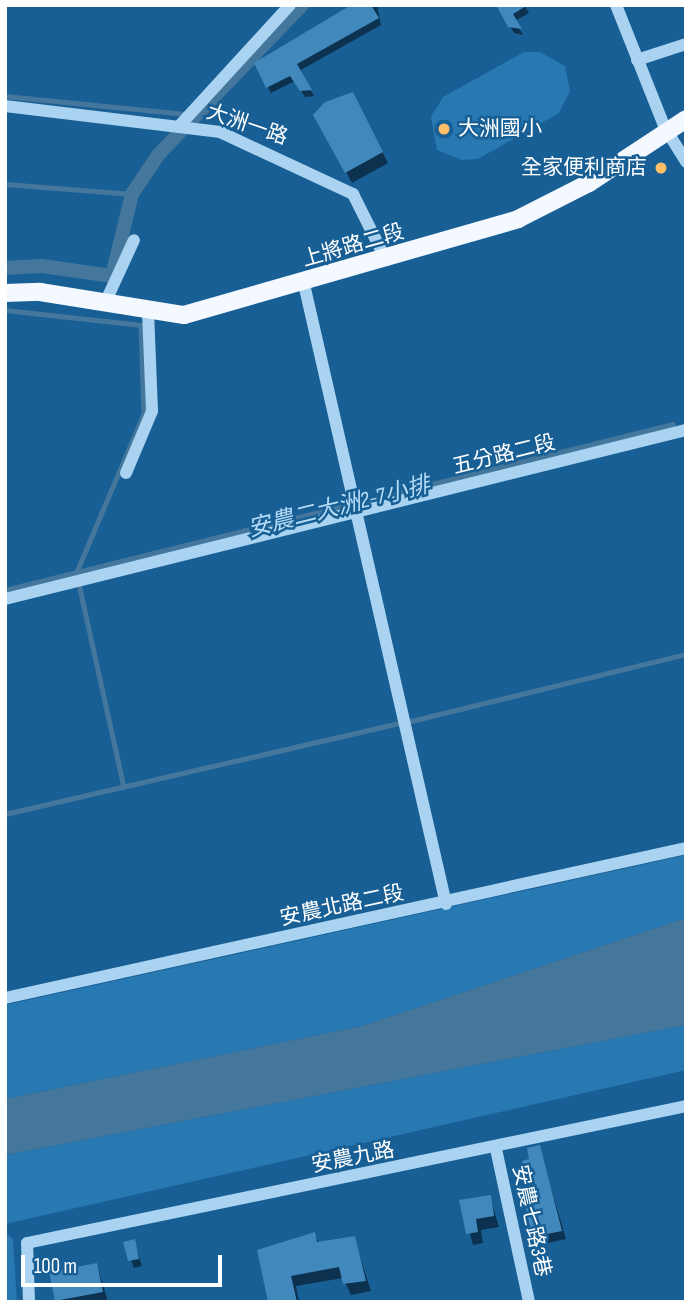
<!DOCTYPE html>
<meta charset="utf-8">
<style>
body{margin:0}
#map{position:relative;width:691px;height:1307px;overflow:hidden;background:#185f95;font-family:"Sofia Sans Condensed","Noto Sans TC",sans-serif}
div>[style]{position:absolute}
.green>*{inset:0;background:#2878b1}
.water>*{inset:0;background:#45779d}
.shadow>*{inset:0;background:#0007}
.stream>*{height:4.5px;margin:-2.25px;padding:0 2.25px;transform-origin:2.25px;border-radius:2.25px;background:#45779d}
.canal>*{height:14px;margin:-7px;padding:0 7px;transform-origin:7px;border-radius:7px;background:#45779d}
.building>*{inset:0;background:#4188bc}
.minor>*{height:12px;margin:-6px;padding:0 6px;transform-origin:6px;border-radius:6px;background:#a9d3f0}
.major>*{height:18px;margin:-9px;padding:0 9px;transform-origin:9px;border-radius:9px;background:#f3f9ff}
.dots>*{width:19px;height:19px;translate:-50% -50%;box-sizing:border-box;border:4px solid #185f95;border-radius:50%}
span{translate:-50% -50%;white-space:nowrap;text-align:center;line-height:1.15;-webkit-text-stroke:5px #185f95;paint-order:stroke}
.street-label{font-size:21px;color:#fff}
.poi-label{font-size:21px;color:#fff}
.left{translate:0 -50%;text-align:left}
.right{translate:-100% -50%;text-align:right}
.water-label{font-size:23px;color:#b5dcf7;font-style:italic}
.frame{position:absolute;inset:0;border:7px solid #fff;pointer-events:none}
.scale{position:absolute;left:21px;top:1255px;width:201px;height:32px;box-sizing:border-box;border:4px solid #fff;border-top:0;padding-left:9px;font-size:21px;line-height:24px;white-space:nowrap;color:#fff;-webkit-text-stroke:5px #185f95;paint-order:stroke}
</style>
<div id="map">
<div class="green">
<div style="clip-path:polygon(524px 52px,540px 52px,565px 66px,570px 91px,559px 113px,478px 159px,462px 160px,437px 150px,431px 117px,443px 97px)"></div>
<div style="clip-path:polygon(686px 855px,686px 918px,362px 1026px,5px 1099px,5px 1005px)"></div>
<div style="clip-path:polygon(686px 1025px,686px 1070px,5px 1224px,5px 1155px)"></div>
<div style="clip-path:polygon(5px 1232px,13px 1239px,17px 1302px,5px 1302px)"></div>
</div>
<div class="water">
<div style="clip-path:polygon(686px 918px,686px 1025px,5px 1155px,5px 1099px,362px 1026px)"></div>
</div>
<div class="shadow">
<div style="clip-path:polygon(353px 5px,377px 5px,381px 25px,299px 71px,314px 96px,305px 97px,295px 81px,271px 93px,256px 64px)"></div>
<div style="clip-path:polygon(498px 5px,524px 5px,529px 13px,515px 21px,523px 35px,514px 33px)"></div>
<div style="clip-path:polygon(358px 105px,388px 163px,352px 183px,316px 116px)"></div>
<div style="clip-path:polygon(539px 1147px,566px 1239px,538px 1245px,533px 1236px)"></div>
<div style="clip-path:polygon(490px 1197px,499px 1227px,481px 1230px,483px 1243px,473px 1245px,461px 1202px)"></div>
<div style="clip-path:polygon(314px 1234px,319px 1243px,354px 1238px,371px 1291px,351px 1295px,343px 1278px,296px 1286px,299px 1302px,270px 1302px)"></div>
<div style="clip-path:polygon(134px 1241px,142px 1266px,134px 1268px,125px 1243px)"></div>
<div style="clip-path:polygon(97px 1265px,108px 1302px,57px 1302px,56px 1300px)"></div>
</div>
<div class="stream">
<div style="left:5px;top:96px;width:181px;rotate:5.7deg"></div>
<div style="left:5px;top:184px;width:127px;rotate:4.5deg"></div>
<div style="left:5px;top:310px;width:137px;rotate:6.3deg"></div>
<div style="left:141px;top:325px;width:89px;rotate:88.1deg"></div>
<div style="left:144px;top:414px;width:172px;rotate:113deg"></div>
<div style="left:79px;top:584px;width:208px;rotate:77.5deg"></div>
<div style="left:5px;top:590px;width:688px;rotate:-13.96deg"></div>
<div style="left:411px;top:721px;width:283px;rotate:-13.7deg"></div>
<div style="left:5px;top:814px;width:403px;rotate:-13deg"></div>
</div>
<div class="canal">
<div style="left:5px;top:268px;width:37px;rotate:-3deg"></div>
<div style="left:42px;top:266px;width:71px;rotate:8.1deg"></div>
<div style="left:112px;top:276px;width:84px;rotate:-76.3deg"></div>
<div style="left:132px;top:194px;width:48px;rotate:-56deg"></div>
<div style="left:159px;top:154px;width:207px;rotate:-46.2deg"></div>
</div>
<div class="building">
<div style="clip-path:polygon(351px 5px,371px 5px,379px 18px,297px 64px,312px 90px,300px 91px,290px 76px,266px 88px,254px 63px)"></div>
<div style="clip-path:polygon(496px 5px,528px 5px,513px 14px,522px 29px,508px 27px)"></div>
<div style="clip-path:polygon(353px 92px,383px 152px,345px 173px,313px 115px,325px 102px)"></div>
<div style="clip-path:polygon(540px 1145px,562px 1231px,532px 1237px,526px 1208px,533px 1207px,522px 1161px,529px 1159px,527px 1148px)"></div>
<div style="clip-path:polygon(491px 1195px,494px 1216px,476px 1219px,478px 1232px,466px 1234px,459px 1200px)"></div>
<div style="clip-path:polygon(315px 1232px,317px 1242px,355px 1236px,366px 1281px,343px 1284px,339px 1267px,291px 1276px,297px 1302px,268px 1302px,257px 1250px)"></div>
<div style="clip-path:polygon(135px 1239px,139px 1259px,128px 1261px,123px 1242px)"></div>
<div style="clip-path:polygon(97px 1263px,103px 1292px,55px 1301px,49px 1272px)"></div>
</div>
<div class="minor">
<div style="left:616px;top:5px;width:132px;rotate:68.3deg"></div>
<div style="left:665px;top:128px;width:40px;rotate:58deg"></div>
<div style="left:637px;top:60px;width:52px;rotate:-18.1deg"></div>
<div style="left:5px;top:106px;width:217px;rotate:6.9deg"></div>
<div style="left:220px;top:132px;width:147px;rotate:25deg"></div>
<div style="left:353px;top:194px;width:74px;rotate:63.4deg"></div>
<div style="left:181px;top:124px;width:161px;rotate:-47.5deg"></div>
<div style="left:304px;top:284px;width:636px;rotate:77.1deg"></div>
<div style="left:105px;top:303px;width:69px;rotate:-65.3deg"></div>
<div style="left:126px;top:473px;width:67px;rotate:-67.2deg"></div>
<div style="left:152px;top:411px;width:101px;rotate:-92.3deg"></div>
<div style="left:5px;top:599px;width:702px;rotate:-13.94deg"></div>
<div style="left:5px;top:998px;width:697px;rotate:-12.42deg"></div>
<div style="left:496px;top:1149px;width:157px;rotate:77.8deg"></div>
<div style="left:29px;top:1302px;width:59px;rotate:-91.9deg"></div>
<div style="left:27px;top:1243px;width:673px;rotate:-11.74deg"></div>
</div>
<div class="major">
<div style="left:5px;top:293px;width:35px;rotate:-2deg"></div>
<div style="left:40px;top:292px;width:146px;rotate:9.1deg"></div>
<div style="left:184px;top:315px;width:348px;rotate:-16deg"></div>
<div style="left:518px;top:219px;width:80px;rotate:-26.9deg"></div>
<div style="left:589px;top:183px;width:116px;rotate:-33.4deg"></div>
</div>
<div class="dots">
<div style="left:444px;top:129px;background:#ffbf69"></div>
<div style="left:661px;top:168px;background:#ffbf69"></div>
</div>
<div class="street-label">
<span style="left:247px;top:125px;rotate:19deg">大洲一路</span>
<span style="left:353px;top:246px;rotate:-16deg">上將路二段</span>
<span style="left:504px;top:455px;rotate:-14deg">五分路二段</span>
<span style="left:342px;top:906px;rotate:-12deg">安農北路二段</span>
<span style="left:353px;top:1158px;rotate:-11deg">安農九路</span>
<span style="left:531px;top:1221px;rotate:78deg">安農七路3巷</span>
</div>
<div class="poi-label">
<span class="left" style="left:458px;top:129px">大洲國小</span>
<span class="right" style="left:647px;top:168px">全家便利商店</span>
</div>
<div class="water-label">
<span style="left:339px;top:507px;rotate:-14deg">安農二大洲2-7小排</span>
</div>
<div class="frame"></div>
<div class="scale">100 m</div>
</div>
